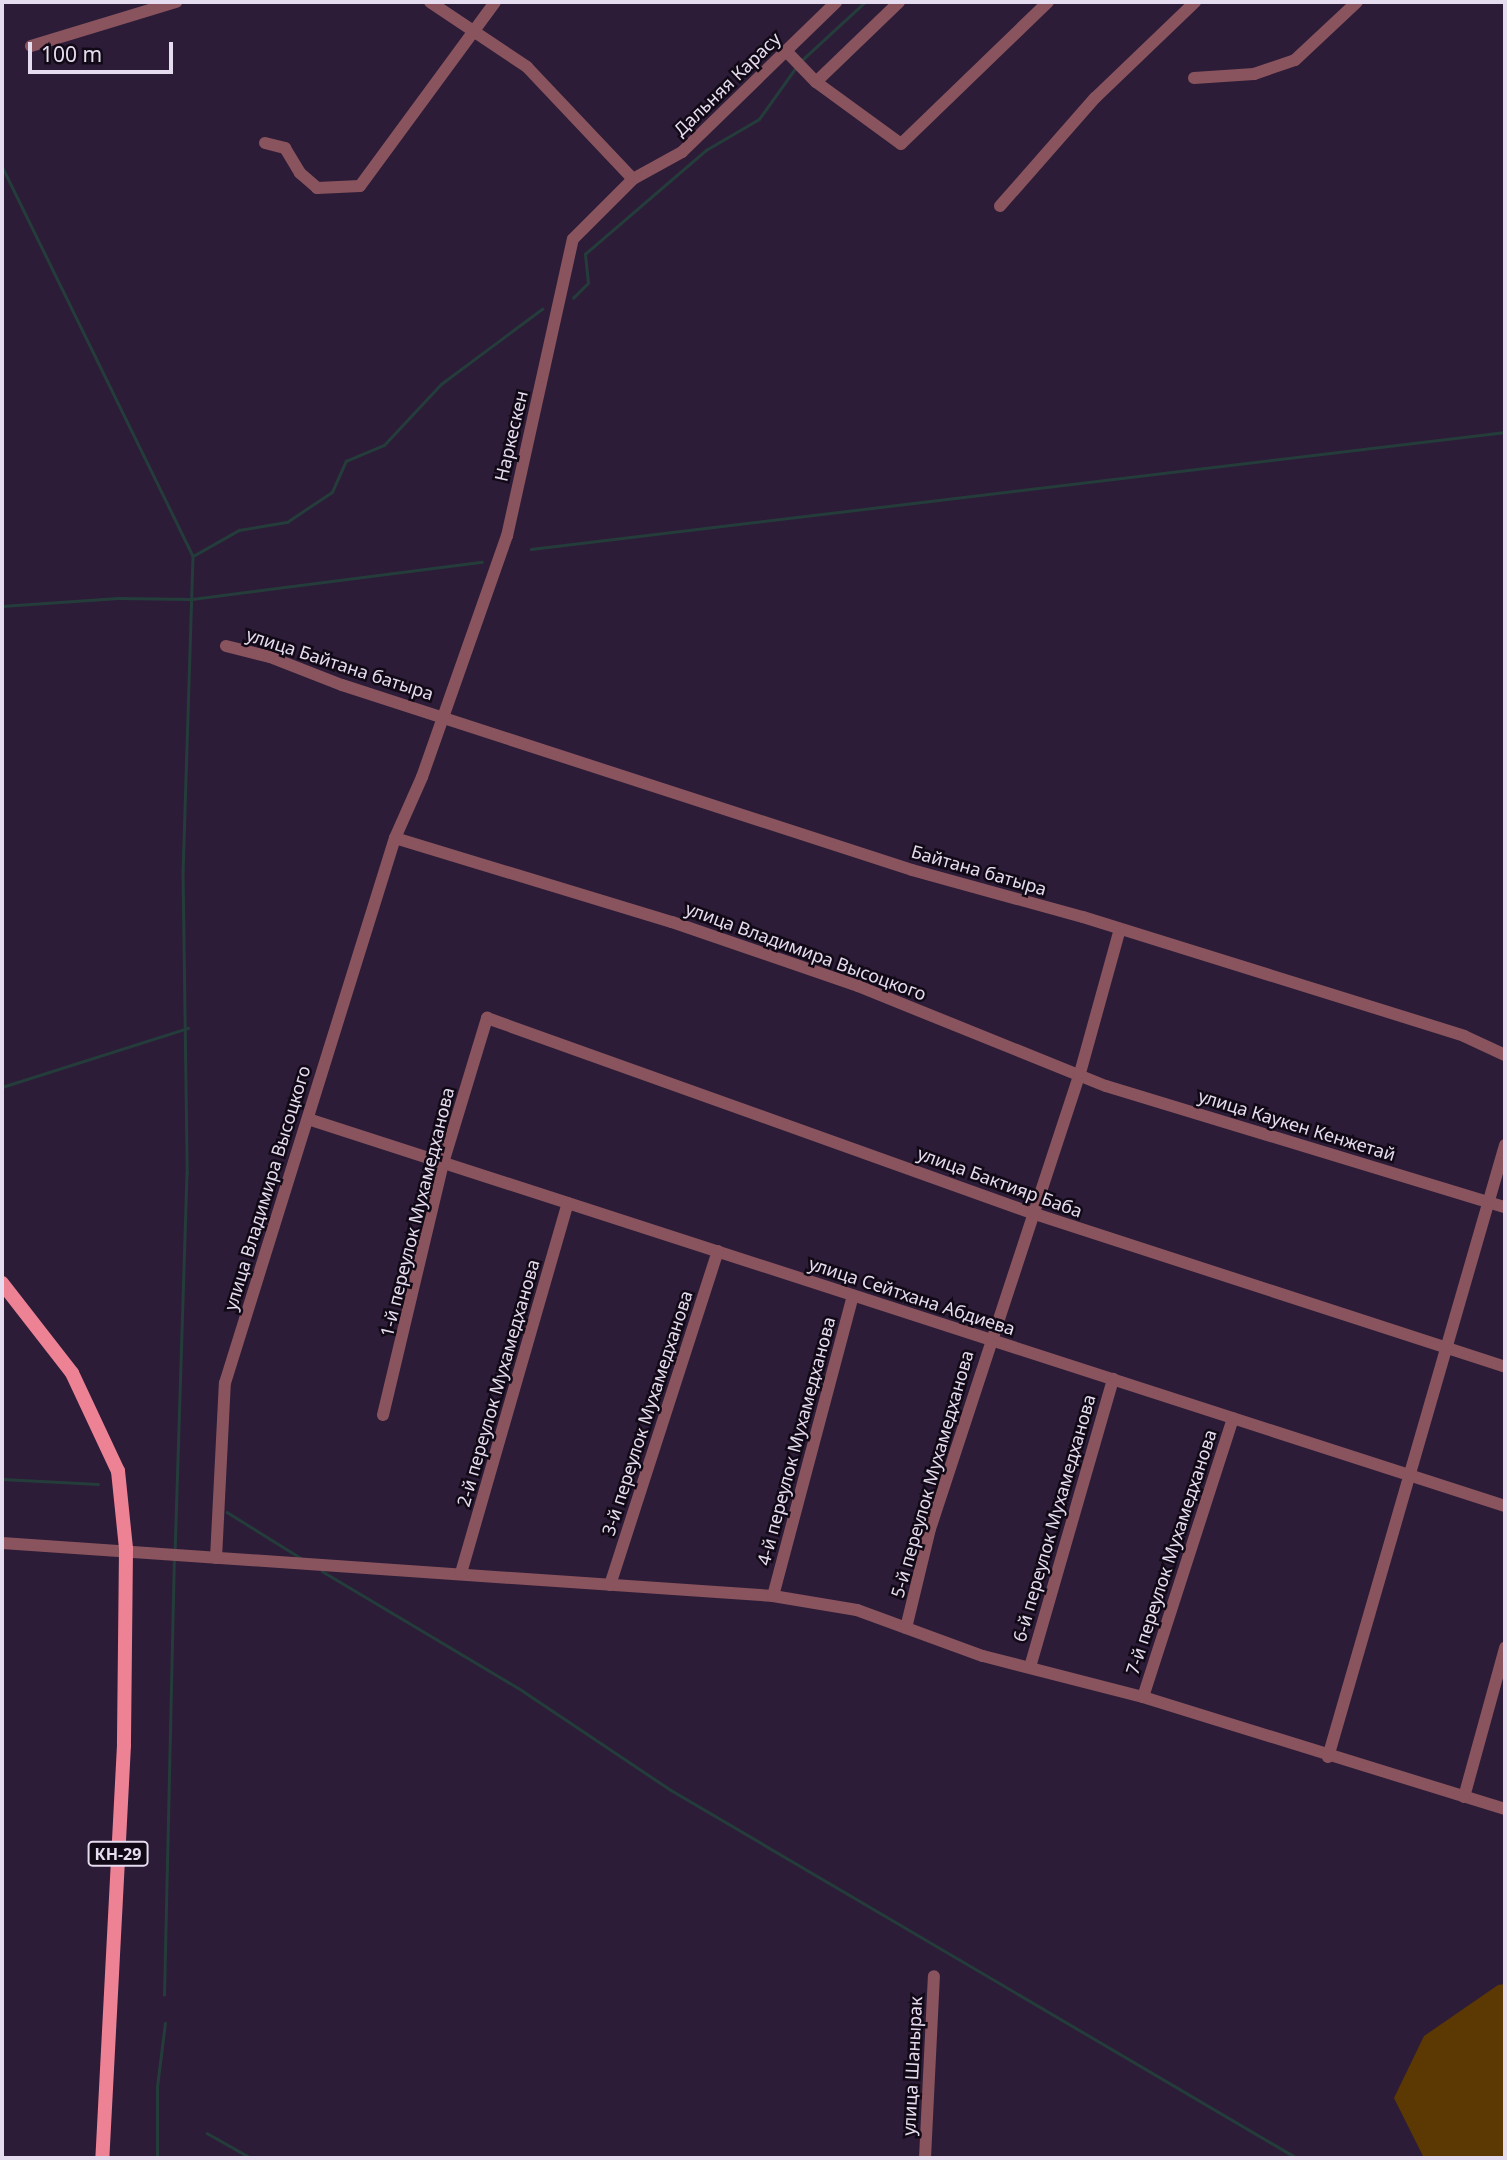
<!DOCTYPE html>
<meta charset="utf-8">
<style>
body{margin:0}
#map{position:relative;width:1507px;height:2160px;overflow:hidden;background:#2c1c38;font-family:"Noto Sans",sans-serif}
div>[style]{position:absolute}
.green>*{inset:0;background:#5c3803}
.stream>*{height:2.5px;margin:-1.25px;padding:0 1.25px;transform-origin:1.25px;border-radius:1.25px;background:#243d3b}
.minor>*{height:12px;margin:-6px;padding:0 6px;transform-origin:6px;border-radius:6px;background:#89545d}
.major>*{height:14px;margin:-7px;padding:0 7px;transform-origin:7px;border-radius:7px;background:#ee8295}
span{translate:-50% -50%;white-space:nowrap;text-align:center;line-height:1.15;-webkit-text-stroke:5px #110a16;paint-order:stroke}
.shield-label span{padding:2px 5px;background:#110a16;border:2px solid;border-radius:5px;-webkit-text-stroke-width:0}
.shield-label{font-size:16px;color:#e6dcef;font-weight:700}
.street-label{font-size:18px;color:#e6dcef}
.frame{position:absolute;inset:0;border:4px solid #e6dcef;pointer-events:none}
.scale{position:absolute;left:28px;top:42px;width:145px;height:32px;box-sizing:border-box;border:4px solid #e6dcef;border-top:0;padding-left:9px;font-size:21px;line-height:24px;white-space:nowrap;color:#e6dcef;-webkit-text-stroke:5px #110a16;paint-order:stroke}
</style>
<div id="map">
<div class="green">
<div style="clip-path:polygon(1505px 1984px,1505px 2158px,1424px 2158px,1394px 2098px,1424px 2036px,1498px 1985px)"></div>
</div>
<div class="stream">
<div style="left:801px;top:61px;width:87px;rotate:-42.7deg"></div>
<div style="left:2px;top:166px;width:434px;rotate:63.9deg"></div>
<div style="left:193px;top:556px;width:314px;rotate:91.8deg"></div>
<div style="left:183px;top:870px;width:303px;rotate:89.2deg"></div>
<div style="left:187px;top:1173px;width:377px;rotate:91.8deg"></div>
<div style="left:573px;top:298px;width:21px;rotate:-45deg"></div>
<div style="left:588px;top:283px;width:29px;rotate:-96deg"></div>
<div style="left:585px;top:254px;width:160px;rotate:-40.7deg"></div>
<div style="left:706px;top:150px;width:61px;rotate:-30.3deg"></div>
<div style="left:759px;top:119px;width:65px;rotate:-54.4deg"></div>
<div style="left:531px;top:549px;width:981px;rotate:-6.85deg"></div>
<div style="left:193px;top:556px;width:53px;rotate:-29.5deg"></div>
<div style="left:239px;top:530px;width:49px;rotate:-9.5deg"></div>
<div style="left:287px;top:522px;width:54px;rotate:-33.7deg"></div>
<div style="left:332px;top:492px;width:34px;rotate:-66deg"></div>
<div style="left:346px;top:461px;width:41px;rotate:-22.8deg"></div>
<div style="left:384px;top:445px;width:83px;rotate:-46.9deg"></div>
<div style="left:441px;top:384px;width:126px;rotate:-36.6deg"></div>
<div style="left:2px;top:606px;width:116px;rotate:-3.9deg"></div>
<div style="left:118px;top:598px;width:74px;rotate:0.8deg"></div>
<div style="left:192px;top:599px;width:292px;rotate:-7.3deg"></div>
<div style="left:2px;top:1087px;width:195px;rotate:-17.6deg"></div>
<div style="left:2px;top:1479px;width:96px;rotate:3deg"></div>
<div style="left:227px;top:1512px;width:87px;rotate:31.9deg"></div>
<div style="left:322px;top:1571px;width:234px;rotate:30.8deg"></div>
<div style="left:523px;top:1691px;width:178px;rotate:33.8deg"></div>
<div style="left:671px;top:1790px;width:726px;rotate:30.45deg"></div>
<div style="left:164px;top:1995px;width:435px;rotate:-88.7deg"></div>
<div style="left:207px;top:2133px;width:51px;rotate:29.6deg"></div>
<div style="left:157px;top:2158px;width:71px;rotate:-90deg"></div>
<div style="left:157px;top:2087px;width:64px;rotate:-82.9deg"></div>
</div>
<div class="minor">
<div style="left:430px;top:2px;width:117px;rotate:33.8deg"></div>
<div style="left:527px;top:67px;width:154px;rotate:46.6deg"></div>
<div style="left:31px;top:46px;width:152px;rotate:-16.9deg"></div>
<div style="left:787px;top:52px;width:42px;rotate:46deg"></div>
<div style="left:816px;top:82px;width:105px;rotate:36.1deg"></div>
<div style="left:901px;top:144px;width:204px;rotate:-44deg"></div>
<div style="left:1194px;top:78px;width:60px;rotate:-3.8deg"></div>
<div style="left:1254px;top:74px;width:43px;rotate:-18.9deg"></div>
<div style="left:1295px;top:60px;width:85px;rotate:-43.1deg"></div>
<div style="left:816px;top:82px;width:115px;rotate:-43.9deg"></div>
<div style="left:265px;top:143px;width:21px;rotate:14deg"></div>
<div style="left:285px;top:148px;width:29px;rotate:59deg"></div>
<div style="left:300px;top:173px;width:23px;rotate:41deg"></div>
<div style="left:317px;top:188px;width:43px;rotate:-2.7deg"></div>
<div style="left:360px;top:186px;width:228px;rotate:-53.7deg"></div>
<div style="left:1000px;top:206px;width:144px;rotate:-48.7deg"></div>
<div style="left:1095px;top:98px;width:139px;rotate:-43.8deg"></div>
<div style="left:226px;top:646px;width:45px;rotate:14deg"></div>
<div style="left:270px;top:657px;width:77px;rotate:21.3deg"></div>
<div style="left:342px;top:685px;width:599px;rotate:17.98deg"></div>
<div style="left:912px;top:870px;width:177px;rotate:15.4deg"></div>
<div style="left:1083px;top:917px;width:399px;rotate:17.3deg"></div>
<div style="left:1464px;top:1036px;width:45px;rotate:24.9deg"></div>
<div style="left:395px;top:838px;width:289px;rotate:16.9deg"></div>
<div style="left:672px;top:922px;width:197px;rotate:19deg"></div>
<div style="left:858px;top:986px;width:267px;rotate:22deg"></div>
<div style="left:1106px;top:1086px;width:417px;rotate:16.9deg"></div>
<div style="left:308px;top:1119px;width:1258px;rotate:17.92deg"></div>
<div style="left:383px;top:1415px;width:259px;rotate:-76.6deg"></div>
<div style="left:443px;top:1163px;width:152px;rotate:-73.1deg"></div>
<div style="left:487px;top:1018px;width:579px;rotate:19.69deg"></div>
<div style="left:1032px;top:1213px;width:497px;rotate:18deg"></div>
<div style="left:2px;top:1543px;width:773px;rotate:3.93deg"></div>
<div style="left:773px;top:1596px;width:85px;rotate:9.5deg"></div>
<div style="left:857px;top:1610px;width:134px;rotate:20.1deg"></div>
<div style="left:983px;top:1656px;width:165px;rotate:14.4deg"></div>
<div style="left:1143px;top:1697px;width:379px;rotate:17.2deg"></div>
<div style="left:216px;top:1558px;width:175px;rotate:-87.1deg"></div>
<div style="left:225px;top:1383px;width:571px;rotate:-72.68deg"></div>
<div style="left:395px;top:838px;width:67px;rotate:-66.1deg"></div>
<div style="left:422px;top:777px;width:256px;rotate:-70.6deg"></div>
<div style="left:507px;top:536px;width:304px;rotate:-77.5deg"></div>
<div style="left:573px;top:239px;width:85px;rotate:-45deg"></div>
<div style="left:633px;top:179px;width:56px;rotate:-28.9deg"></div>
<div style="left:682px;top:152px;width:215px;rotate:-44.2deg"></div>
<div style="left:461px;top:1573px;width:385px;rotate:-73.9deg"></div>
<div style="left:610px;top:1585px;width:351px;rotate:-72.1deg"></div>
<div style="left:773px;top:1596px;width:311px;rotate:-75.1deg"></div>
<div style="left:906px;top:1628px;width:102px;rotate:-76.4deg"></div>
<div style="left:930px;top:1529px;width:480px;rotate:-71.8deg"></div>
<div style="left:1080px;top:1073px;width:149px;rotate:-74.5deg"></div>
<div style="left:1030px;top:1667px;width:300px;rotate:-73.9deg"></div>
<div style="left:1143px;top:1697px;width:293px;rotate:-72.1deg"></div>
<div style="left:1328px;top:1757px;width:637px;rotate:-73.87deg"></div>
<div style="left:1464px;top:1797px;width:155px;rotate:-74.6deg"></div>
<div style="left:925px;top:2158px;width:182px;rotate:-87.2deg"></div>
</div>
<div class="major">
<div style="left:2px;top:1283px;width:114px;rotate:52.1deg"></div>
<div style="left:72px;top:1373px;width:108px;rotate:64.9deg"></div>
<div style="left:118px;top:1471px;width:78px;rotate:84.1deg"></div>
<div style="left:126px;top:1549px;width:196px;rotate:90.6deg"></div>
<div style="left:124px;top:1745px;width:414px;rotate:93deg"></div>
</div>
<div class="shield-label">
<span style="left:118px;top:1854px">КН-29</span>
</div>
<div class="street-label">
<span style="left:727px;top:84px;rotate:-44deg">Дальняя Карасу</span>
<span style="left:511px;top:436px;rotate:-77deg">Наркескен</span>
<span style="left:340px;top:664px;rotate:18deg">улица Байтана батыра</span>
<span style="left:979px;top:870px;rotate:16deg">Байтана батыра</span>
<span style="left:806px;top:951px;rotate:20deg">улица Владимира Высоцкого</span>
<span style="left:1297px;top:1125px;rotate:17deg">улица Каукен Кенжетай</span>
<span style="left:1000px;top:1182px;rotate:20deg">улица Бактияр Баба</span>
<span style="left:267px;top:1188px;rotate:-73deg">улица Владимира Высоцкого</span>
<span style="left:417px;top:1212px;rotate:-76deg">1-й переулок Мухамедханова</span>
<span style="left:912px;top:1296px;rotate:18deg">улица Сейтхана Абдиева</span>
<span style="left:498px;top:1383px;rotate:-74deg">2-й переулок Мухамедханова</span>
<span style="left:647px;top:1413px;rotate:-72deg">3-й переулок Мухамедханова</span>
<span style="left:796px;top:1441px;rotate:-75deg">4-й переулок Мухамедханова</span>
<span style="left:932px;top:1474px;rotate:-74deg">5-й переулок Мухамедханова</span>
<span style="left:1054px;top:1518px;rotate:-74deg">6-й переулок Мухамедханова</span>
<span style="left:1171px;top:1552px;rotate:-72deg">7-й переулок Мухамедханова</span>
<span style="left:912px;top:2066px;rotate:-87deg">улица Шанырак</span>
</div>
<div class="frame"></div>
<div class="scale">100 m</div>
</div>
